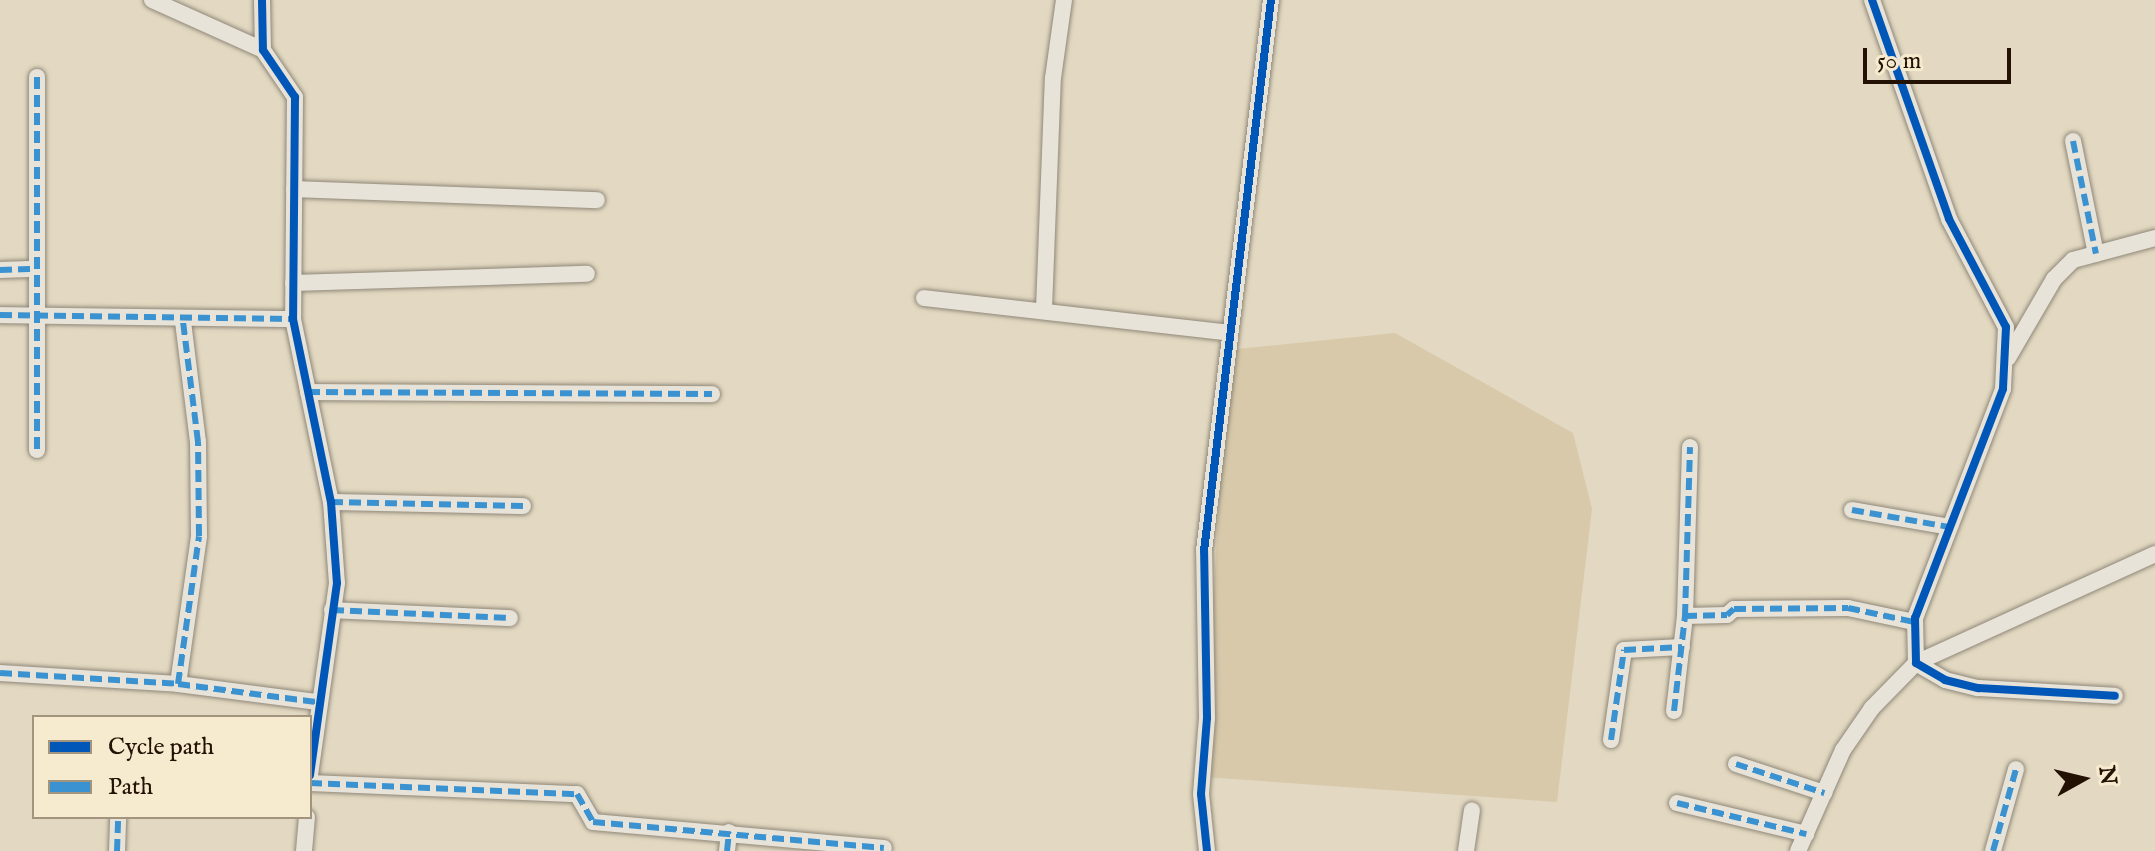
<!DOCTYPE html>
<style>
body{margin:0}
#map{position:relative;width:2155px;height:851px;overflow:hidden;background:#e3d9c2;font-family:"IM FELL English",serif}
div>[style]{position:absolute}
.green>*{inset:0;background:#d7c9aa}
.roads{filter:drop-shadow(0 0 2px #8f8778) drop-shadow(0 0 2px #8f8778)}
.street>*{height:16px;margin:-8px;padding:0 8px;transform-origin:8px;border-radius:8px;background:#e8e3d8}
.quiet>*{height:6px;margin-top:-3px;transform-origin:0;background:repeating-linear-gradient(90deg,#3b92d1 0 12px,transparent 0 18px)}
.cycleway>*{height:8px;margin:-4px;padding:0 4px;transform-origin:4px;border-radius:4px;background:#0057b8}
span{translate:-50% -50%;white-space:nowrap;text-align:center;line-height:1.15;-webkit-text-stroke:8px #f6eacf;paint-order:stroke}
.legend{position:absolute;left:32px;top:715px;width:280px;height:104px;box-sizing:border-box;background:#f6eacf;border:2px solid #a2947e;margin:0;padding:10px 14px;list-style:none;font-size:24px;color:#231204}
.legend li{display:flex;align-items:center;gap:16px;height:40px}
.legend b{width:40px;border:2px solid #a2947e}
.north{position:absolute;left:2043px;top:739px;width:80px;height:80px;-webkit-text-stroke:6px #f6eacf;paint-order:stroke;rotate:82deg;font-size:22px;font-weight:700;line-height:32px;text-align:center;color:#231204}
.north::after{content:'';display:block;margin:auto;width:28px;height:36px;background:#231204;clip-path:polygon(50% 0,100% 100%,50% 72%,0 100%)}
.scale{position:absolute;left:1863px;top:48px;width:148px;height:36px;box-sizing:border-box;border:4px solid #231204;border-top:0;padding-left:10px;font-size:24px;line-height:28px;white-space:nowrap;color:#231204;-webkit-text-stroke:6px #f6eacf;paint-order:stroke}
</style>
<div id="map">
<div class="green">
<div style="clip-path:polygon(1395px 333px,1573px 433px,1592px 509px,1557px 802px,1204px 777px,1227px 350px)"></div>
</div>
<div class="roads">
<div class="street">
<div style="left:152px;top:0;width:122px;rotate:24.2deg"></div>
<div style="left:262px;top:0;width:50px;rotate:88.9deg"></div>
<div style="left:263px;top:50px;width:57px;rotate:55.8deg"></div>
<div style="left:295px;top:97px;width:222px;rotate:90.5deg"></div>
<div style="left:293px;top:319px;width:187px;rotate:78.3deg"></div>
<div style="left:331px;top:502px;width:81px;rotate:85.8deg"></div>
<div style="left:337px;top:583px;width:194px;rotate:98deg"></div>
<div style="left:1872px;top:0;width:232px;rotate:70.6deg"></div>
<div style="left:1949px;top:219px;width:122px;rotate:62.2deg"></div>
<div style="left:2006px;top:327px;width:62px;rotate:92.8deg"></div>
<div style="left:2003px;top:389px;width:245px;rotate:111deg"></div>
<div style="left:1915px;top:618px;width:45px;rotate:88.7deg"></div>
<div style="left:1916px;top:663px;width:34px;rotate:30deg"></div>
<div style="left:1945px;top:680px;width:34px;rotate:14deg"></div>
<div style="left:1978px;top:688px;width:137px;rotate:3.3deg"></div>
<div style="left:37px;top:77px;width:373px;rotate:90deg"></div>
<div style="left:2073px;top:141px;width:115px;rotate:78.5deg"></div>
<div style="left:294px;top:189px;width:303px;rotate:2.1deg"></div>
<div style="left:0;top:270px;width:36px;rotate:-2deg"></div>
<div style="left:293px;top:283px;width:294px;rotate:-1.8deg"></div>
<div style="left:924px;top:298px;width:307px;rotate:6.5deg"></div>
<div style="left:1044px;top:309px;width:231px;rotate:-87.8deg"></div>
<div style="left:1053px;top:78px;width:79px;rotate:-82deg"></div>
<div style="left:0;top:315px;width:293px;rotate:0.8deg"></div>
<div style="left:2008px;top:358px;width:91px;rotate:-59.8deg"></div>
<div style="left:2054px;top:279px;width:27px;rotate:-45deg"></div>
<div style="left:2073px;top:260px;width:85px;rotate:-15deg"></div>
<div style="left:308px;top:392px;width:404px;rotate:0.3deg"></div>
<div style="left:331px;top:502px;width:192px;rotate:1.2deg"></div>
<div style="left:1852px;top:510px;width:98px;rotate:9.9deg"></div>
<div style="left:332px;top:610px;width:178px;rotate:2.6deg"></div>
<div style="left:1685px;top:616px;width:42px;rotate:-1.4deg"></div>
<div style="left:1727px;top:615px;width:9px;rotate:-41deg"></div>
<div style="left:1734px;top:609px;width:114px;rotate:-0.5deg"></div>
<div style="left:1848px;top:608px;width:67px;rotate:12deg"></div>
<div style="left:0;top:673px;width:178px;rotate:3.5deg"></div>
<div style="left:178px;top:684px;width:139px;rotate:7.4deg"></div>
<div style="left:178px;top:684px;width:149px;rotate:-81.9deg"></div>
<div style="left:199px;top:536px;width:94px;rotate:-90.6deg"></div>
<div style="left:198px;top:442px;width:121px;rotate:-97.1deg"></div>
<div style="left:1674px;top:711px;width:96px;rotate:-83.4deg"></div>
<div style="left:1685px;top:616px;width:169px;rotate:-88.3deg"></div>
<div style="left:1611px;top:740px;width:91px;rotate:-81.8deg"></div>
<div style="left:1624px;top:650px;width:58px;rotate:-3deg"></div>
<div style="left:1736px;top:764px;width:93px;rotate:18.2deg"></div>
<div style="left:310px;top:783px;width:267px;rotate:2.4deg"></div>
<div style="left:577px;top:794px;width:32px;rotate:60deg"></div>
<div style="left:593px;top:822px;width:292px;rotate:5.1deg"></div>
<div style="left:1677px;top:803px;width:133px;rotate:13.5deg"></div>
<div style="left:117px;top:851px;width:34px;rotate:-88deg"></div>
<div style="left:304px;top:851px;width:34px;rotate:-85deg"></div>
<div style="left:727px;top:851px;width:19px;rotate:-84deg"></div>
<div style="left:1207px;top:851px;width:57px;rotate:-96deg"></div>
<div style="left:1201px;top:794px;width:76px;rotate:-85.5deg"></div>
<div style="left:1207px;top:718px;width:167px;rotate:-91deg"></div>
<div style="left:1204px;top:551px;width:555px;rotate:-83.07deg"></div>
<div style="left:1466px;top:851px;width:41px;rotate:-81.7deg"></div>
<div style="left:1798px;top:851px;width:111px;rotate:-66deg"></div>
<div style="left:1843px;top:750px;width:51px;rotate:-55.4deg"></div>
<div style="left:1872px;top:708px;width:63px;rotate:-45.6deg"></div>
<div style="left:1916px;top:663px;width:263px;rotate:-24.5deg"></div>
<div style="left:1993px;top:851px;width:85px;rotate:-74.3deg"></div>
</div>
</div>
<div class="quiet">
<div style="left:37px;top:77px;width:373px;rotate:90deg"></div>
<div style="left:2073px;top:141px;width:115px;rotate:78.5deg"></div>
<div style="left:0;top:270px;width:36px;rotate:-2deg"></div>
<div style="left:0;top:315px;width:293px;rotate:0.8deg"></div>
<div style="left:308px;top:392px;width:404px;rotate:0.3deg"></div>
<div style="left:331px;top:502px;width:192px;rotate:1.2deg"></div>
<div style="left:1852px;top:510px;width:98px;rotate:9.9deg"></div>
<div style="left:332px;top:610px;width:178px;rotate:2.6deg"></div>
<div style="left:1685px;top:616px;width:42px;rotate:-1.4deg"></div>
<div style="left:1727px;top:615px;width:9px;rotate:-41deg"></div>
<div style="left:1734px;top:609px;width:114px;rotate:-0.5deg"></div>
<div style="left:1848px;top:608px;width:67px;rotate:12deg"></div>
<div style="left:0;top:673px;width:178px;rotate:3.5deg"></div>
<div style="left:178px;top:684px;width:139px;rotate:7.4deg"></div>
<div style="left:178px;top:684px;width:149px;rotate:-81.9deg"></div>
<div style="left:199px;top:536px;width:94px;rotate:-90.6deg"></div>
<div style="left:198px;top:442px;width:121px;rotate:-97.1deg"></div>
<div style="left:1674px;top:711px;width:96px;rotate:-83.4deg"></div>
<div style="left:1685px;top:616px;width:169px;rotate:-88.3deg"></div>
<div style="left:1611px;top:740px;width:91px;rotate:-81.8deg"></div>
<div style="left:1624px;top:650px;width:58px;rotate:-3deg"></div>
<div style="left:1736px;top:764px;width:93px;rotate:18.2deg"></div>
<div style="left:310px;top:783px;width:267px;rotate:2.4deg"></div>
<div style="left:577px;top:794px;width:32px;rotate:60deg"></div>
<div style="left:593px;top:822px;width:292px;rotate:5.1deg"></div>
<div style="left:1677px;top:803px;width:133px;rotate:13.5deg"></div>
<div style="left:117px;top:851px;width:34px;rotate:-88deg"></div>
<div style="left:727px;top:851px;width:19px;rotate:-84deg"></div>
<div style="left:1993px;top:851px;width:85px;rotate:-74.3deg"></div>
</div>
<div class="cycleway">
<div style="left:262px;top:0;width:50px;rotate:88.9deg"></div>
<div style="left:263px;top:50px;width:57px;rotate:55.8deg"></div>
<div style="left:295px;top:97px;width:222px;rotate:90.5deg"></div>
<div style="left:293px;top:319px;width:187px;rotate:78.3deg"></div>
<div style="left:331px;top:502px;width:81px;rotate:85.8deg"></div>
<div style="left:337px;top:583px;width:194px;rotate:98deg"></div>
<div style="left:1872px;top:0;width:232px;rotate:70.6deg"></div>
<div style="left:1949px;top:219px;width:122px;rotate:62.2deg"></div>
<div style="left:2006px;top:327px;width:62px;rotate:92.8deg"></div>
<div style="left:2003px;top:389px;width:245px;rotate:111deg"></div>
<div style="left:1915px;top:618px;width:45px;rotate:88.7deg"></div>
<div style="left:1916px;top:663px;width:34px;rotate:30deg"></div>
<div style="left:1945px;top:680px;width:34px;rotate:14deg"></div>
<div style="left:1978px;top:688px;width:137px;rotate:3.3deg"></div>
<div style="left:1207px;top:851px;width:57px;rotate:-96deg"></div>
<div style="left:1201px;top:794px;width:76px;rotate:-85.5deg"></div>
<div style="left:1207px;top:718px;width:167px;rotate:-91deg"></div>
<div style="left:1204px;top:551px;width:555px;rotate:-83.07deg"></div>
</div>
<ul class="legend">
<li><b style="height:10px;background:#0057b8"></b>Cycle path</li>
<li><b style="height:10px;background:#3b92d1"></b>Path</li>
</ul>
<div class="north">N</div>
<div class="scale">50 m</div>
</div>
